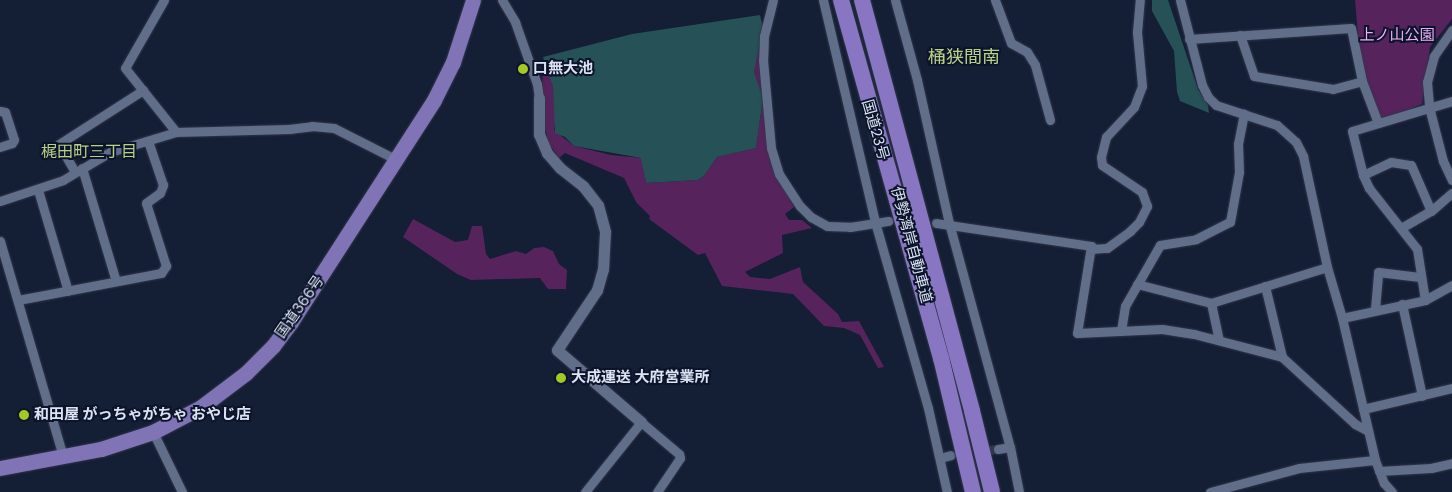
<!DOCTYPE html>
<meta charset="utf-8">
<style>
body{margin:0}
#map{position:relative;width:1452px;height:492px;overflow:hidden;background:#141e35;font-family:"DM Sans","Noto Sans JP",sans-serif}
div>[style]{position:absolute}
.green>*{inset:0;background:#56235d}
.water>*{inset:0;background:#265157}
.minor-tunnel>*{height:9px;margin-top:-4.5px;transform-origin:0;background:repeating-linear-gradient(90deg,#323c52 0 9px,transparent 0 13.5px)}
.roads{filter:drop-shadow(0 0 1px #32374b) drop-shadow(0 0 1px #32374b)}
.minor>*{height:9px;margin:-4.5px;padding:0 4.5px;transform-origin:4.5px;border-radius:4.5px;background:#616e89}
.tertiary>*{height:11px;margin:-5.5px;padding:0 5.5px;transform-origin:5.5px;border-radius:5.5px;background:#616e89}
.trunk>*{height:15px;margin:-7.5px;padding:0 7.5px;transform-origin:7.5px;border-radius:7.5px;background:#8074b6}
.bridges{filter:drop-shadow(0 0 1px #32374b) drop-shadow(0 0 1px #32374b)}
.motorway-bridge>*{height:16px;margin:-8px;padding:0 8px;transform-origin:8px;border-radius:8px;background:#8876c2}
.dots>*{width:14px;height:14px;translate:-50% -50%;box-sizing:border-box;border:2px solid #0b142a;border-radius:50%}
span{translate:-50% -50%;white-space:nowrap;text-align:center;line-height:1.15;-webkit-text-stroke:4px #0b142a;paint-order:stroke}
.park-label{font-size:15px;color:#efaff8}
.poi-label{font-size:15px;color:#dce3f3;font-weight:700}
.left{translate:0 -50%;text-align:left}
.street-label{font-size:15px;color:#dce3f3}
.neighbourhood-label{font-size:16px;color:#b9d086}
.quarter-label{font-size:18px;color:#b9d086}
</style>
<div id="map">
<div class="green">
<div style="clip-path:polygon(1355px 0,1452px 0,1452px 19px,1430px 47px,1422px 104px,1378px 123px,1362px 81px)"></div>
<div style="clip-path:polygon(758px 45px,779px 179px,794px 207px,785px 214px,789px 220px,802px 220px,812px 228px,782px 235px,783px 253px,745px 272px,750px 277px,770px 279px,800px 267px,803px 282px,838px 314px,842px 322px,859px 321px,884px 367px,878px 368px,860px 335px,844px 328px,824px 326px,793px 294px,722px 286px,705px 253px,698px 255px,649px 219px,650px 216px,636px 202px,624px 178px,565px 153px,559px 158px,549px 144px,545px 128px,542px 70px,548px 69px,553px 87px,556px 119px,554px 130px,574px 146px,611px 155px,642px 158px,646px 183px,698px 180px,704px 176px,717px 157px,756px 148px,763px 98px,754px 72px)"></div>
<div style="clip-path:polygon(413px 219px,455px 242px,468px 240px,472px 226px,482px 226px,486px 254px,490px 259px,516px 251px,526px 254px,534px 248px,544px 247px,553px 251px,559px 264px,567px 270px,566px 289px,548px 289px,540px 278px,471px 280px,457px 274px,403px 237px)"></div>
</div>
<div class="water">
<div style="clip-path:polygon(1152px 0,1168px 0,1198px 89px,1208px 105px,1209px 113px,1180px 101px,1177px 92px,1174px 51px,1152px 11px)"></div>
<div style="clip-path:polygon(760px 15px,763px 27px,754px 72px,763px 98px,756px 148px,717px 157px,704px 176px,698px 180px,646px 183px,641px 158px,574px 146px,565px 137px,555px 133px,553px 87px,543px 57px,632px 34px)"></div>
</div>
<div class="minor-tunnel">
<div style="left:961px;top:454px;width:37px;rotate:-8deg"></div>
</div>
<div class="roads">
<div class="minor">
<div style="left:164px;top:0;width:78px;rotate:119.8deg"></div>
<div style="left:125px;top:68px;width:82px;rotate:51.4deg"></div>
<div style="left:502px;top:0;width:26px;rotate:59deg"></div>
<div style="left:515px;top:22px;width:66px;rotate:70.5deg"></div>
<div style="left:537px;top:84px;width:14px;rotate:82deg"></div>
<div style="left:773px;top:0;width:37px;rotate:104deg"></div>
<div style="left:764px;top:36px;width:24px;rotate:92deg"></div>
<div style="left:763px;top:60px;width:88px;rotate:84.8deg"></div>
<div style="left:771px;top:148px;width:27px;rotate:73deg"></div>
<div style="left:779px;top:174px;width:38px;rotate:57deg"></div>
<div style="left:800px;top:206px;width:16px;rotate:45deg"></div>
<div style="left:811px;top:217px;width:18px;rotate:29deg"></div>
<div style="left:827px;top:226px;width:23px;rotate:2deg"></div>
<div style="left:850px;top:227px;width:39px;rotate:-9deg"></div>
<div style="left:823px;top:0;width:228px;rotate:76.8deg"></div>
<div style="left:875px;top:222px;width:193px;rotate:74.1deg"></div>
<div style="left:928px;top:408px;width:86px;rotate:77.3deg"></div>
<div style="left:895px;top:0;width:83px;rotate:74.6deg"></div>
<div style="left:917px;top:80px;width:147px;rotate:77.4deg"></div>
<div style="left:949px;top:223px;width:232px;rotate:74.8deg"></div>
<div style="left:1010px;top:447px;width:46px;rotate:78.7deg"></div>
<div style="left:995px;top:0;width:46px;rotate:69.6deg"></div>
<div style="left:1011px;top:43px;width:18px;rotate:29deg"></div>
<div style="left:1027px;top:52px;width:15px;rotate:58deg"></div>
<div style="left:1035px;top:65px;width:57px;rotate:74.7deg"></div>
<div style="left:1180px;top:0;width:88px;rotate:75.5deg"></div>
<div style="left:1202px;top:85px;width:13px;rotate:63deg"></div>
<div style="left:1208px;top:97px;width:11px;rotate:45deg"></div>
<div style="left:1216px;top:105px;width:64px;rotate:18.2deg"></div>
<div style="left:1277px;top:125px;width:25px;rotate:42deg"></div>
<div style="left:1296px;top:142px;width:16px;rotate:63deg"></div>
<div style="left:1303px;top:156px;width:114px;rotate:77.8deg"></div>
<div style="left:1327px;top:267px;width:53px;rotate:73.6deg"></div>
<div style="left:1342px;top:318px;width:146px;rotate:76.9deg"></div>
<div style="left:1375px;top:460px;width:25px;rotate:69deg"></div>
<div style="left:1384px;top:483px;width:12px;rotate:48deg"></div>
<div style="left:1452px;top:30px;width:32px;rotate:125deg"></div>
<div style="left:1434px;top:56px;width:27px;rotate:105deg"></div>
<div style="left:1427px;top:82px;width:25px;rotate:85deg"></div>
<div style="left:1429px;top:107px;width:56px;rotate:75.5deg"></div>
<div style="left:1443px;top:161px;width:21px;rotate:65deg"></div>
<div style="left:1240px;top:35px;width:43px;rotate:71.1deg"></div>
<div style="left:1254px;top:76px;width:80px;rotate:9.3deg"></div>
<div style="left:1333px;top:89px;width:30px;rotate:-15deg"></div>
<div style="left:1189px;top:39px;width:162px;rotate:-3.9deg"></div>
<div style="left:1351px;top:28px;width:54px;rotate:78.3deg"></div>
<div style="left:1362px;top:81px;width:45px;rotate:69.1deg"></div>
<div style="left:0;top:111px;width:5px;rotate:11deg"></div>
<div style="left:5px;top:112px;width:29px;rotate:72deg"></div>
<div style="left:14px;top:140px;width:4px;rotate:124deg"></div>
<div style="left:12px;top:143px;width:13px;rotate:162deg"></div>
<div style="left:82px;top:168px;width:118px;rotate:73.3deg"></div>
<div style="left:75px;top:172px;width:32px;rotate:-120deg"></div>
<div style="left:59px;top:144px;width:100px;rotate:-32.7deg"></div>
<div style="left:1363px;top:175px;width:31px;rotate:-25deg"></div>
<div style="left:1391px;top:162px;width:20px;rotate:9deg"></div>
<div style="left:1411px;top:165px;width:50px;rotate:66.5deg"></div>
<div style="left:38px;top:190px;width:105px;rotate:73.5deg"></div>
<div style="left:0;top:201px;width:66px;rotate:-18.4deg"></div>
<div style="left:63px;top:180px;width:55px;rotate:-30.8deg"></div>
<div style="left:110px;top:152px;width:69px;rotate:-16.9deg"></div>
<div style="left:176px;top:132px;width:113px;rotate:-1.5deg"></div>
<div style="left:289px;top:129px;width:23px;rotate:-7deg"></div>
<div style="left:312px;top:126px;width:22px;rotate:5deg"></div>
<div style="left:334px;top:128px;width:68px;rotate:26.9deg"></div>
<div style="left:936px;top:223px;width:157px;rotate:8.4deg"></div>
<div style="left:1091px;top:246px;width:88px;rotate:99.1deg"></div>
<div style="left:1077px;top:333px;width:85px;rotate:-2.7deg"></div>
<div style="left:1162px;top:329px;width:32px;rotate:9deg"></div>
<div style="left:1194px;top:334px;width:91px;rotate:14.6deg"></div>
<div style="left:1282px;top:357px;width:99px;rotate:42.5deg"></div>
<div style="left:1355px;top:424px;width:15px;rotate:28deg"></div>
<div style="left:1401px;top:228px;width:34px;rotate:-30deg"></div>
<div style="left:1431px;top:211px;width:28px;rotate:-41deg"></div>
<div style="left:0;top:241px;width:224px;rotate:73.7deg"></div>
<div style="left:1091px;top:249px;width:16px;rotate:-4deg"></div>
<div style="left:1107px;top:248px;width:29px;rotate:-36deg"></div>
<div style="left:1130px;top:231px;width:13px;rotate:-45deg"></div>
<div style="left:1139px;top:222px;width:18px;rotate:-63deg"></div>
<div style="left:1147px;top:206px;width:15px;rotate:-110deg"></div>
<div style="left:1142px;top:192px;width:48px;rotate:-146deg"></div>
<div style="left:1102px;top:165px;width:8px;rotate:-97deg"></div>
<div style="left:1101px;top:157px;width:21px;rotate:-76deg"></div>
<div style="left:1106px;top:137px;width:41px;rotate:-47deg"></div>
<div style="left:1134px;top:107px;width:22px;rotate:-69deg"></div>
<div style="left:1142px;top:86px;width:54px;rotate:-95.3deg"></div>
<div style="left:1137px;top:32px;width:32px;rotate:-85deg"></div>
<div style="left:1137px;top:284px;width:76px;rotate:14.4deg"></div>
<div style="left:1211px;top:303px;width:121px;rotate:-17.2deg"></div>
<div style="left:1265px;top:286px;width:73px;rotate:76.5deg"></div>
<div style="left:18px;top:300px;width:146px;rotate:-10.7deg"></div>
<div style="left:161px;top:273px;width:9px;rotate:-54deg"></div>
<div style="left:166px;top:266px;width:66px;rotate:-107.6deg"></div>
<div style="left:146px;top:203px;width:17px;rotate:-36deg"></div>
<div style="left:160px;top:193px;width:9px;rotate:-69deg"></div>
<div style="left:163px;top:185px;width:46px;rotate:-108.8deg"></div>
<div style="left:1425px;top:300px;width:52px;rotate:-98.9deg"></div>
<div style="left:1417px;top:249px;width:78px;rotate:-128.2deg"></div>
<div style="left:1369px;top:188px;width:14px;rotate:-115deg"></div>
<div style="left:1363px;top:175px;width:45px;rotate:-104deg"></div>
<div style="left:1352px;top:131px;width:104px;rotate:-16.7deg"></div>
<div style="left:1211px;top:303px;width:38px;rotate:78deg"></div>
<div style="left:1402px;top:304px;width:94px;rotate:77.7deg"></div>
<div style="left:1375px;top:309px;width:37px;rotate:-85deg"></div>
<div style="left:1378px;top:272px;width:42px;rotate:6.8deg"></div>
<div style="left:1342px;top:318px;width:85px;rotate:-12.2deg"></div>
<div style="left:1425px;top:300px;width:31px;rotate:-29deg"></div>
<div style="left:1121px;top:331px;width:25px;rotate:-81deg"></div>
<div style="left:1125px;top:306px;width:70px;rotate:-60.2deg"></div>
<div style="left:1160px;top:245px;width:36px;rotate:-9deg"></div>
<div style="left:1196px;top:239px;width:38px;rotate:-27deg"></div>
<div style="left:1230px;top:222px;width:51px;rotate:-79.8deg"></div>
<div style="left:1239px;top:172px;width:28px;rotate:-92deg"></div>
<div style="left:1238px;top:144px;width:31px;rotate:-79deg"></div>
<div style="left:1363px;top:409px;width:91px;rotate:-13.3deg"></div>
<div style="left:153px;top:432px;width:67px;rotate:64.2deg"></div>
<div style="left:998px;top:449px;width:12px;rotate:-9deg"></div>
<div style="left:940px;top:458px;width:11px;rotate:-15deg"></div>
<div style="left:1379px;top:471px;width:52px;rotate:-3.3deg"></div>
<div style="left:1431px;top:468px;width:22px;rotate:-13deg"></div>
<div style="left:585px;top:492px;width:90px;rotate:-51.3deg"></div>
<div style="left:641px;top:422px;width:50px;rotate:40.1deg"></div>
<div style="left:679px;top:454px;width:4px;rotate:76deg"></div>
<div style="left:680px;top:458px;width:41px;rotate:124.1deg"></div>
<div style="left:1210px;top:492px;width:92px;rotate:-15.1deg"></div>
<div style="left:1299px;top:468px;width:76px;rotate:-6deg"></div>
</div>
<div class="tertiary">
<div style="left:539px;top:98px;width:36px;rotate:90deg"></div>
<div style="left:539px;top:134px;width:21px;rotate:67deg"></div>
<div style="left:547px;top:153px;width:20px;rotate:49deg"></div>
<div style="left:560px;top:168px;width:29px;rotate:38deg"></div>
<div style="left:583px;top:186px;width:24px;rotate:52deg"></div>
<div style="left:598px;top:205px;width:28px;rotate:75deg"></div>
<div style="left:605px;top:232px;width:37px;rotate:93deg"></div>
<div style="left:603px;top:269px;width:22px;rotate:106deg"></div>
<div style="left:597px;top:290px;width:72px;rotate:123.7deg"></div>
<div style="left:557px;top:350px;width:111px;rotate:40.6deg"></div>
</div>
<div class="trunk">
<div style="left:0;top:468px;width:103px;rotate:-10.7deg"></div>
<div style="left:101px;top:449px;width:55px;rotate:-18.1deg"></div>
<div style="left:153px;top:432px;width:54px;rotate:-27.5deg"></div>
<div style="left:201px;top:407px;width:56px;rotate:-37.1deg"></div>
<div style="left:246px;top:373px;width:38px;rotate:-45deg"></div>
<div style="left:273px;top:346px;width:30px;rotate:-53deg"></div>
<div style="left:291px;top:322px;width:264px;rotate:-57.2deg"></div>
<div style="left:434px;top:100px;width:42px;rotate:-63.4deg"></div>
<div style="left:453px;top:62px;width:65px;rotate:-72.1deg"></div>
</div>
</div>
<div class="bridges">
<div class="motorway-bridge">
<div style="left:841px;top:0;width:372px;rotate:74.4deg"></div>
<div style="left:941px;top:358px;width:138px;rotate:76.6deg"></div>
<div style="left:862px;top:0;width:425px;rotate:75deg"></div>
<div style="left:972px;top:411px;width:83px;rotate:76.1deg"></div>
</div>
</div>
<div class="dots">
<div style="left:523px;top:69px;background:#a4c824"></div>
<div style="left:561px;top:378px;background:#a4c824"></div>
<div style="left:24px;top:415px;background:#a4c824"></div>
</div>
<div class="park-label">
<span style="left:1397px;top:36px">上ノ山公園</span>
</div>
<div class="poi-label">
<span class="left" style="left:533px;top:69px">口無大池</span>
<span class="left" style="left:571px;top:378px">大成運送 大府営業所</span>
<span class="left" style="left:34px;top:415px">和田屋 がっちゃがちゃ おやじ店</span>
</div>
<div class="street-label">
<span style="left:875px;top:130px;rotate:74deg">国道23号</span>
<span style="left:911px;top:245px;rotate:75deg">伊勢湾岸自動車道</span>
<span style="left:300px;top:307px;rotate:-55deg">国道366号</span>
</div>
<div class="neighbourhood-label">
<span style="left:89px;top:152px">梶田町三丁目</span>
</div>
<div class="quarter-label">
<span style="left:964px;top:57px">桶狭間南</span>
</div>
</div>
